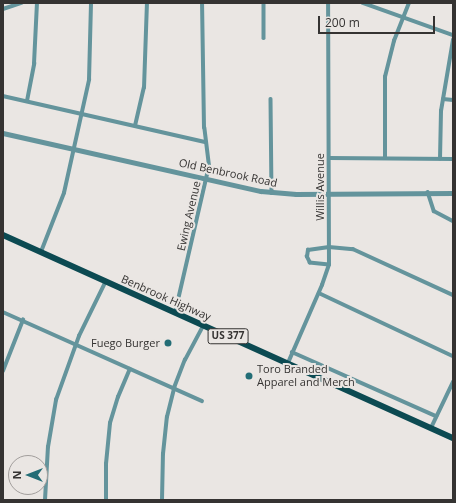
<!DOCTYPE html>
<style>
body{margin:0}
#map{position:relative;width:456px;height:503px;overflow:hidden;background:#eae6e3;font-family:"Open Sans",sans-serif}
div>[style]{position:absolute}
.minor>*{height:3.5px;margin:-1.75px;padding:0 1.75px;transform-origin:1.75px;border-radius:1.75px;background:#64949c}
.tertiary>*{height:4.5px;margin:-2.25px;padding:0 2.25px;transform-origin:2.25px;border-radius:2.25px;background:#64949c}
.primary>*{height:6px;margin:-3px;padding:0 3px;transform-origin:3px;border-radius:3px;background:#0c4a52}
.dots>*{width:11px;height:11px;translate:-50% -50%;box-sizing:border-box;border:2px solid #eae6e3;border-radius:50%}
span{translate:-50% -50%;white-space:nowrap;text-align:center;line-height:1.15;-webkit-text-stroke:4px #eae6e3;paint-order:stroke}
.shield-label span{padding:1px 3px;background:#eae6e3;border:1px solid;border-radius:3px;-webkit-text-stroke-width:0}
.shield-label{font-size:10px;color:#353332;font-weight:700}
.street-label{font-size:11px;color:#353332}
.poi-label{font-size:11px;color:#353332}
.right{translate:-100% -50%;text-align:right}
.left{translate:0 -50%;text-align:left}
.frame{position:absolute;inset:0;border:4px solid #353332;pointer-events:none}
.north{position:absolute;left:8px;top:455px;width:40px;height:40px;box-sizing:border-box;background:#eae6e3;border:1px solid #a29e9c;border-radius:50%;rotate:270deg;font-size:11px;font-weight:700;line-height:16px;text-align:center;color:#353332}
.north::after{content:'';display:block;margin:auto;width:14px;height:18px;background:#236d76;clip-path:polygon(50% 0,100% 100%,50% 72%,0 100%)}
.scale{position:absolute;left:318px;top:16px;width:117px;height:18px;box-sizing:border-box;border:2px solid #353332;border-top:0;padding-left:5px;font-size:12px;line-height:14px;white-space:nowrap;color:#353332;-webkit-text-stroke:3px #eae6e3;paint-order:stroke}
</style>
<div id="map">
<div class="minor">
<div style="left:264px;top:3px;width:35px;rotate:90deg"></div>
<div style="left:363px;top:3px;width:96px;rotate:19.6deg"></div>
<div style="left:3px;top:9px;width:19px;rotate:-18deg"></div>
<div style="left:3px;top:96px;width:208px;rotate:12.8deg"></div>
<div style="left:271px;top:99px;width:94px;rotate:89.4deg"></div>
<div style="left:443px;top:99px;width:10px;rotate:6deg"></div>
<div style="left:27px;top:101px;width:38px;rotate:-79deg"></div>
<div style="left:34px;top:64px;width:61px;rotate:-87.2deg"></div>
<div style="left:135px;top:126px;width:39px;rotate:-77deg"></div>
<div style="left:144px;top:88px;width:85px;rotate:-88deg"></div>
<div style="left:329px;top:158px;width:124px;rotate:0.5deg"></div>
<div style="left:385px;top:158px;width:81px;rotate:-90deg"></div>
<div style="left:385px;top:77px;width:37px;rotate:-76deg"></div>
<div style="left:394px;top:41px;width:41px;rotate:-68.5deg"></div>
<div style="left:440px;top:159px;width:48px;rotate:-88.8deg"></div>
<div style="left:441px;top:111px;width:72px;rotate:-80.4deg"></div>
<div style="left:428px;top:192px;width:20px;rotate:72deg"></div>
<div style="left:434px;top:211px;width:21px;rotate:28deg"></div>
<div style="left:41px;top:252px;width:63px;rotate:-68.7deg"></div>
<div style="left:64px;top:193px;width:116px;rotate:-77.5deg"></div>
<div style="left:89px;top:80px;width:77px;rotate:-88.5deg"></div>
<div style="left:329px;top:265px;width:19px;rotate:-174deg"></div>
<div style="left:310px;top:263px;width:7px;rotate:-117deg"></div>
<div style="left:307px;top:257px;width:7px;rotate:-82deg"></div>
<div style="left:308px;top:250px;width:21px;rotate:-8deg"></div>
<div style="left:329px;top:247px;width:24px;rotate:5deg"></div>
<div style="left:353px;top:249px;width:110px;rotate:24.7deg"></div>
<div style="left:319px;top:293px;width:148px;rotate:25.2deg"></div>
<div style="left:3px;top:312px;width:218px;rotate:24.1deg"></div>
<div style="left:175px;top:313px;width:151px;rotate:-77deg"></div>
<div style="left:209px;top:166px;width:38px;rotate:-97deg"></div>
<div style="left:204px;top:128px;width:125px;rotate:-90.9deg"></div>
<div style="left:292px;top:352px;width:158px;rotate:24deg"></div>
<div style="left:288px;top:363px;width:85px;rotate:-66.4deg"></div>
<div style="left:322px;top:285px;width:21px;rotate:-71deg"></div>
<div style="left:329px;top:265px;width:262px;rotate:-90.2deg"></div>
<div style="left:3px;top:371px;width:55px;rotate:-68.6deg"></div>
<div style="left:431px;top:428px;width:51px;rotate:-64.4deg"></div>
<div style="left:45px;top:500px;width:53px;rotate:-86.8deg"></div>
<div style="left:48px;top:447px;width:48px;rotate:-80.3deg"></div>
<div style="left:56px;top:400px;width:68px;rotate:-70.2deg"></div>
<div style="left:79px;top:336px;width:61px;rotate:-63.9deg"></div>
<div style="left:106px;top:500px;width:36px;rotate:-90deg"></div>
<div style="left:106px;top:464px;width:41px;rotate:-84.4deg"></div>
<div style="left:110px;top:423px;width:27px;rotate:-73deg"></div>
<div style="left:118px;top:397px;width:30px;rotate:-67deg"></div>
<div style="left:162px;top:500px;width:46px;rotate:-88.8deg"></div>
<div style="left:163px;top:454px;width:37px;rotate:-84deg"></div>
<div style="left:167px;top:417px;width:30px;rotate:-76deg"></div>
<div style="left:174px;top:388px;width:30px;rotate:-69deg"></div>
<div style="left:185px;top:360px;width:40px;rotate:-62deg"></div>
</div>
<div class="tertiary">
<div style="left:3px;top:133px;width:264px;rotate:12.7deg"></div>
<div style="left:261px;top:191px;width:35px;rotate:5deg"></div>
<div style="left:296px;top:194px;width:157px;rotate:-0.4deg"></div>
</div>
<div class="primary">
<div style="left:3px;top:235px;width:494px;rotate:24.3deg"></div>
</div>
<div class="dots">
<div style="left:168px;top:343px;background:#236d76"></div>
<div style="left:249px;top:376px;background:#236d76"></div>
</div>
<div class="shield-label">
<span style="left:228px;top:336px">US 377</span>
</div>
<div class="street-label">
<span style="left:228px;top:173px;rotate:12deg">Old Benbrook Road</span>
<span style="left:320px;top:187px;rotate:-90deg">Willis Avenue</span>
<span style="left:189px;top:216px;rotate:-77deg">Ewing Avenue</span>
<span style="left:166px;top:298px;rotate:24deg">Benbrook Highway</span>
</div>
<div class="poi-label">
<span class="right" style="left:160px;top:343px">Fuego Burger</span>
<span class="left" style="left:257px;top:376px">Toro Branded<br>Apparel and Merch</span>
</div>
<div class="frame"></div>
<div class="north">N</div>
<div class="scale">200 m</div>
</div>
